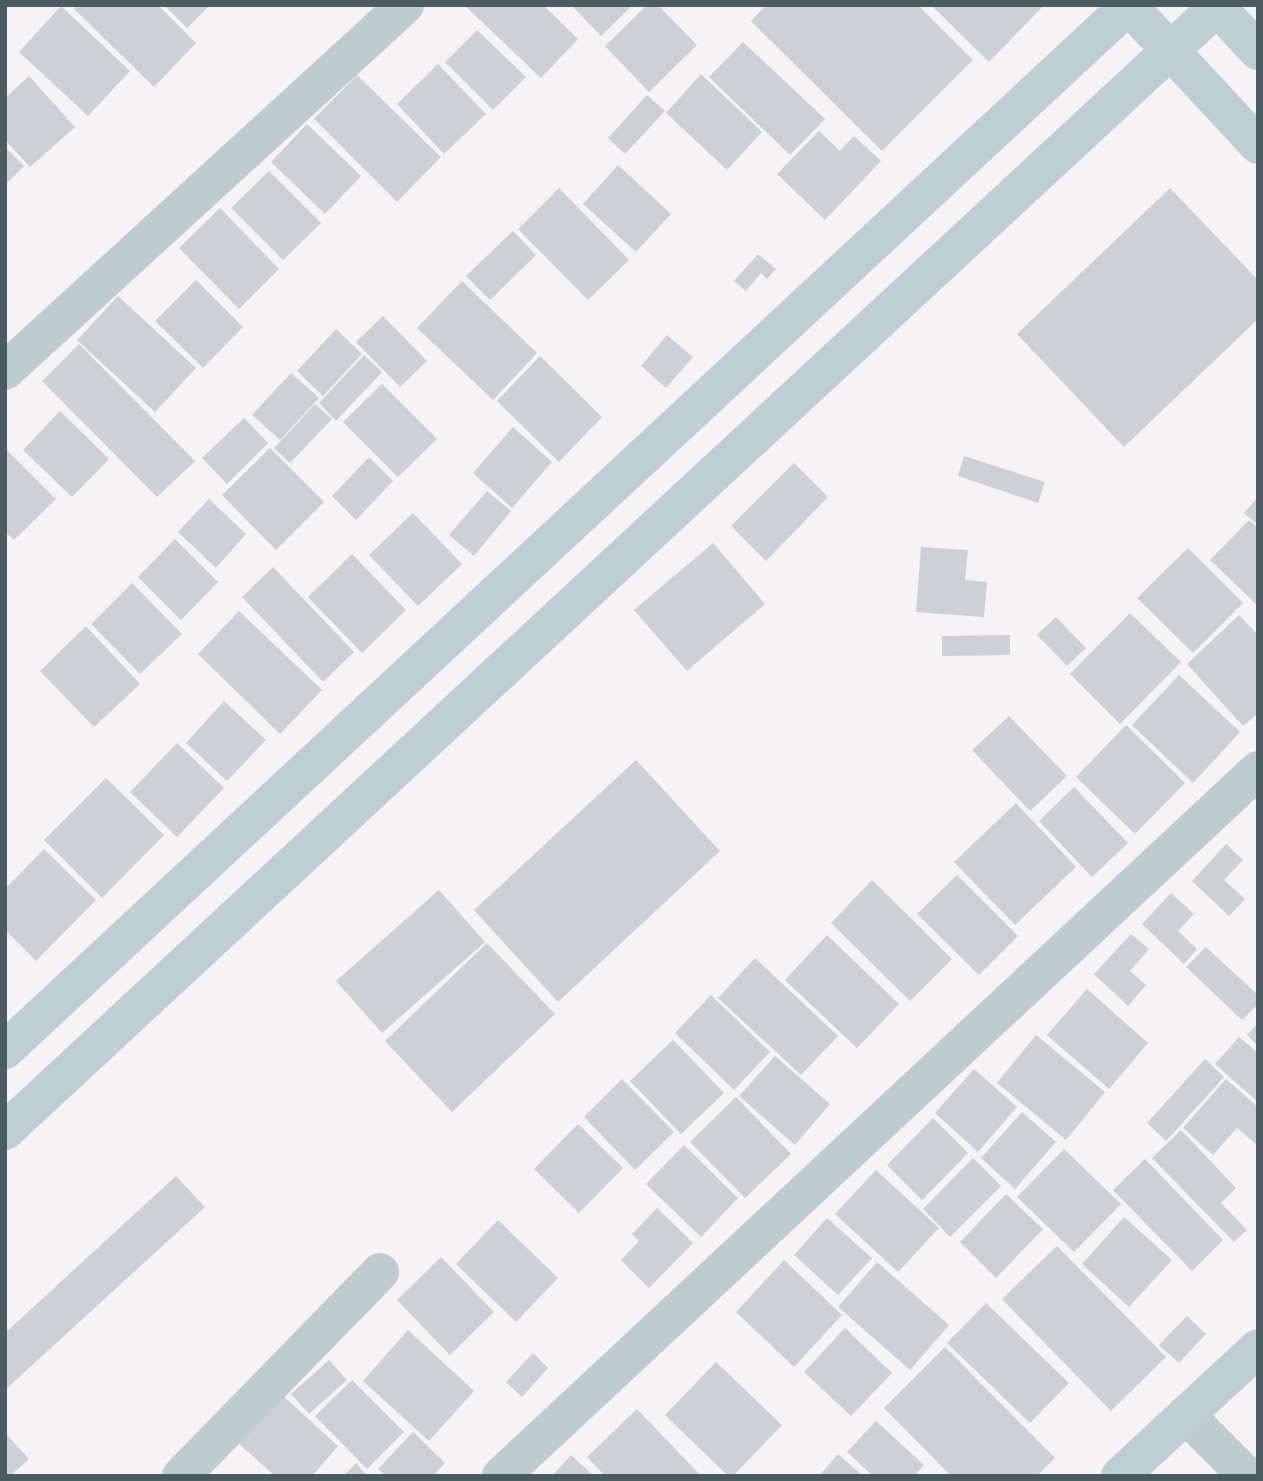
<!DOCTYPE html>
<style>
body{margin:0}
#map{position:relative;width:1263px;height:1481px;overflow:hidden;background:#f5f3f3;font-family:Karla,sans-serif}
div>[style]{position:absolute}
.building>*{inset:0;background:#cdd1d5}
.street>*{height:38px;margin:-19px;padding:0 19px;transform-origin:19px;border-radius:19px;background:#becbcf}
.secondary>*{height:38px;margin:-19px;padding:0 19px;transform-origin:19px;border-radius:19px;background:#bfced4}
span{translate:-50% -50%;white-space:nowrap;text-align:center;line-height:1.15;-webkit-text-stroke:5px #fff;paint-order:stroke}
.frame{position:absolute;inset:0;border:7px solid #4a5b61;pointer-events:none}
</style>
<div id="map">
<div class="building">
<div style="clip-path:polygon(77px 5px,158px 5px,196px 43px,154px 87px,74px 9px)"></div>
<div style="clip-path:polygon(164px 5px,210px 5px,187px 28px)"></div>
<div style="clip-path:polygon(464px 5px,543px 5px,578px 39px,541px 78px)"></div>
<div style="clip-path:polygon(571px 5px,633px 5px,601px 36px)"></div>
<div style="clip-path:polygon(647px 5px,658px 5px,697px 45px,649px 92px,605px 46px)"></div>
<div style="clip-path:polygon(766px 5px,918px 5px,973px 60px,882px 151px,751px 21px)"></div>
<div style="clip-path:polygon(931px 5px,1044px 5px,989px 62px)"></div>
<div style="clip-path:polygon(61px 6px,130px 71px,88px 116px,19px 52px)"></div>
<div style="clip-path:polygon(477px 30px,526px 77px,493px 110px,445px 62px)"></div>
<div style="clip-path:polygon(743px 42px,825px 119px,790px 155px,709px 77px)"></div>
<div style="clip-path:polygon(438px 64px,486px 114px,444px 154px,397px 104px)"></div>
<div style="clip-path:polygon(701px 74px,762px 132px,727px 170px,666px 113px)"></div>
<div style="clip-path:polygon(357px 75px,441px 157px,397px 202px,314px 119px)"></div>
<div style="clip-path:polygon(29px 76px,75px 127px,30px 167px,5px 140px,5px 98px)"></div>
<div style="clip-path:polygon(647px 95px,665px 111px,625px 154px,608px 138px)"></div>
<div style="clip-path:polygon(307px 124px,361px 176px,325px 214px,271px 162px)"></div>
<div style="clip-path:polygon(819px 131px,840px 151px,854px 136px,881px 161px,825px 220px,777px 174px)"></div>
<div style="clip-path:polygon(5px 147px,24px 166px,5px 185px)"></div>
<div style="clip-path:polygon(618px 165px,671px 214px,636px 252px,583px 204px)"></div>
<div style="clip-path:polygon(269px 171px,321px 223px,283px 260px,231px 208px)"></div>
<div style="clip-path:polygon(559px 188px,629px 260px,588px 300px,518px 229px)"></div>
<div style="clip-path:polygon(1170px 188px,1258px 280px,1258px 319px,1124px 447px,1017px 334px)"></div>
<div style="clip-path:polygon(220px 208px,279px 269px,239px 309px,179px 248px)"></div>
<div style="clip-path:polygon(513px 231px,536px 255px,490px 300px,466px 276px)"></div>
<div style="clip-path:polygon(758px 254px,776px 269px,767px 279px,761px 273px,746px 291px,734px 281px)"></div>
<div style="clip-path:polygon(196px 280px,243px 327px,203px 368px,155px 321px)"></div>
<div style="clip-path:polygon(462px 281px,537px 353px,493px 400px,417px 328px)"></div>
<div style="clip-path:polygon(118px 296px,196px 368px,155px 412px,77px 340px)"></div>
<div style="clip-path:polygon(383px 316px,427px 361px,400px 387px,356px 342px)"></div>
<div style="clip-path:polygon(336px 329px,362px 354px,323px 396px,297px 371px)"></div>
<div style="clip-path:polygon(667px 335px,693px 357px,666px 388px,641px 366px)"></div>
<div style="clip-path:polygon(79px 344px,195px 461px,157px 497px,42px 381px)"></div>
<div style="clip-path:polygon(364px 355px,382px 372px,336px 421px,319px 403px)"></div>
<div style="clip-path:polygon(540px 356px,602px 417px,559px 462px,497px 401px)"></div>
<div style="clip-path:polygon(291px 373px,319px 398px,280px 440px,252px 415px)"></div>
<div style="clip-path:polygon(382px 384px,437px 439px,398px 477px,343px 422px)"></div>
<div style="clip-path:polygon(315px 404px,332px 419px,290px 463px,274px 448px)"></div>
<div style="clip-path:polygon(60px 411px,109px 459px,72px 497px,23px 450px)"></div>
<div style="clip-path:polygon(244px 418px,268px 443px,227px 484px,202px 458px)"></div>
<div style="clip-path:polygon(513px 427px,552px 462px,512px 508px,473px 473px)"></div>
<div style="clip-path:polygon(5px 448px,56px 499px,14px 540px,5px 531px)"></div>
<div style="clip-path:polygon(270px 448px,324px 502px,276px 550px,222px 495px)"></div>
<div style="clip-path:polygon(964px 456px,1045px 482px,1038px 503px,958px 476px)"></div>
<div style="clip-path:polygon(369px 457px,393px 481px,356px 520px,332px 496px)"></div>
<div style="clip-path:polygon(794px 463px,828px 497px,766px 561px,731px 526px)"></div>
<div style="clip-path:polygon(487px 491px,511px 511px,474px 556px,449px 535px)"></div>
<div style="clip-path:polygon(1258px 497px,1258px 525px,1244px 513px)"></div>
<div style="clip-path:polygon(209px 499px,246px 534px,216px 568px,178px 532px)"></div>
<div style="clip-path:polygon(413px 513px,462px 564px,418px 606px,369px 555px)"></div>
<div style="clip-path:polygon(1249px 520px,1258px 528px,1258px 606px,1210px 560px)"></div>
<div style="clip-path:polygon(175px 539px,218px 582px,181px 620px,138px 577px)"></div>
<div style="clip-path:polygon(713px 543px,765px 604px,687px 671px,634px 610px)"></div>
<div style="clip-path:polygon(921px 547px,968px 550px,965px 580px,987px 582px,984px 617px,916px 612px)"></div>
<div style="clip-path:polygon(1188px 548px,1243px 603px,1193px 653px,1137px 598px)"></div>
<div style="clip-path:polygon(352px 554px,406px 610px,362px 653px,308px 597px)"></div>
<div style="clip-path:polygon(273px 567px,354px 652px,323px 682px,242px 597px)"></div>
<div style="clip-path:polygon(132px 583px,182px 634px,140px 674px,91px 624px)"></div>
<div style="clip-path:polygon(239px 611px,322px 690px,280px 734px,198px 654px)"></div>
<div style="clip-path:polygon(1130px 613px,1181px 662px,1120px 724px,1070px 674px)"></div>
<div style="clip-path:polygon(1239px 615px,1258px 635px,1258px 713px,1243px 726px,1187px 664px)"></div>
<div style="clip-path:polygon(1056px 617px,1086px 648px,1067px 666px,1037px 635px)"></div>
<div style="clip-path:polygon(86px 626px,140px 684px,94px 727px,40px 671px)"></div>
<div style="clip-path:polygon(1010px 635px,1010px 655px,942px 656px,942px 636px)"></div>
<div style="clip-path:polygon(1179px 675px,1240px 732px,1193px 783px,1132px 725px)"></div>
<div style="clip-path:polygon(224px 701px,266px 740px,227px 781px,186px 743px)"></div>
<div style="clip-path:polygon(1009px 716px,1067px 776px,1030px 811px,972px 750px)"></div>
<div style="clip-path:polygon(1126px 725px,1185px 783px,1135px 834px,1076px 777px)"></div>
<div style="clip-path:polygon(177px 743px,224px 788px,177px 837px,130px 792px)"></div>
<div style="clip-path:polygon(636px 760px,720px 851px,558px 1002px,474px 910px)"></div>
<div style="clip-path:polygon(106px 778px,164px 835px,102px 898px,44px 840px)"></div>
<div style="clip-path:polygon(1074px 787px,1128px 843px,1092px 877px,1039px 821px)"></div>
<div style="clip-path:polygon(1016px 803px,1076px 867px,1015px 925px,954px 862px)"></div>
<div style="clip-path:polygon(1226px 844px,1243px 860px,1224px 880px,1245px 899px,1229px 916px,1192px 881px)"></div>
<div style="clip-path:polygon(44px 849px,96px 900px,36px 961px,5px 930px,5px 889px)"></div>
<div style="clip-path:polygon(957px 875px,1018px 936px,979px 975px,917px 914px)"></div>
<div style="clip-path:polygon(872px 880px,952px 959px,910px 1001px,831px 923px)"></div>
<div style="clip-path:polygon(439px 890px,485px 942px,382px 1033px,336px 981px)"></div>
<div style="clip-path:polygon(1171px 893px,1194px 914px,1178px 931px,1197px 949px,1184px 964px,1142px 924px)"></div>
<div style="clip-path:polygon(1131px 934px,1149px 949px,1130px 971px,1146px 985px,1128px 1006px,1094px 974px)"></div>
<div style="clip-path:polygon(827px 935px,899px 1004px,857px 1048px,785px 980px)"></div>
<div style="clip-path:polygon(487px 943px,555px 1014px,452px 1112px,385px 1041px)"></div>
<div style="clip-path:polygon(1206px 947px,1258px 995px,1258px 1004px,1242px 1020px,1186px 967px)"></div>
<div style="clip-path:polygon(755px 958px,838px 1036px,801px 1075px,718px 998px)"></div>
<div style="clip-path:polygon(1087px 989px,1148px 1043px,1109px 1089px,1047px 1035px)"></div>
<div style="clip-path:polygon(711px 995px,770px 1052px,734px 1090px,675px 1033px)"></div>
<div style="clip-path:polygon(1258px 1023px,1258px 1046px,1247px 1035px)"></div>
<div style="clip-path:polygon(1036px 1035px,1105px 1092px,1066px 1140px,997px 1083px)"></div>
<div style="clip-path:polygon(1239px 1037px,1258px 1053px,1258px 1102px,1215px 1064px)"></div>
<div style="clip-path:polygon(673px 1040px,724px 1093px,681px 1134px,630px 1081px)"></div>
<div style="clip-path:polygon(775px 1056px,830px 1104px,795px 1145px,739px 1096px)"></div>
<div style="clip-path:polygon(1205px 1059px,1224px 1077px,1166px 1141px,1147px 1123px)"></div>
<div style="clip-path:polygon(974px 1069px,1017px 1107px,978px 1152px,935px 1113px)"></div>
<div style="clip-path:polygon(622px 1079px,674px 1132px,635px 1170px,584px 1117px)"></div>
<div style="clip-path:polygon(1226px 1079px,1258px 1107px,1258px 1146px,1237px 1128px,1213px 1155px,1183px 1128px)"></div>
<div style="clip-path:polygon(736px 1097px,791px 1154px,745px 1198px,690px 1142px)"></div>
<div style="clip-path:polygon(1022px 1112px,1056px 1142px,1015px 1189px,981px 1158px)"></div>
<div style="clip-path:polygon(933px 1118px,968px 1153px,922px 1200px,887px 1165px)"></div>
<div style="clip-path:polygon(578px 1124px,623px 1168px,579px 1213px,534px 1169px)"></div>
<div style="clip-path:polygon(1181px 1130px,1236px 1188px,1221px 1203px,1247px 1230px,1234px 1242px,1152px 1158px)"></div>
<div style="clip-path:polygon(684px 1145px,738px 1198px,701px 1237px,646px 1184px)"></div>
<div style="clip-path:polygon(1064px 1149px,1121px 1204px,1074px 1252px,1017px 1197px)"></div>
<div style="clip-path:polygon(973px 1158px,1001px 1186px,950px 1237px,923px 1209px)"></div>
<div style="clip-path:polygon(1145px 1159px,1223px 1240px,1192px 1271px,1113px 1190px)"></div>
<div style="clip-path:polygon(876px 1170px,939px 1228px,898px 1272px,835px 1214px)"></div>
<div style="clip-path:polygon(176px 1176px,205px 1207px,5px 1390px,5px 1333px)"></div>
<div style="clip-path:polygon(1006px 1194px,1043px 1229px,996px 1278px,960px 1242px)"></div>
<div style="clip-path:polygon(657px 1208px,693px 1243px,649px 1288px,621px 1260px,639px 1241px,632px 1234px)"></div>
<div style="clip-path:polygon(1124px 1217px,1172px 1260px,1129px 1307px,1082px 1264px)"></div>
<div style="clip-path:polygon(827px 1218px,872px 1258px,838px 1295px,794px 1255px)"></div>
<div style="clip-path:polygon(498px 1220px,558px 1278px,516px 1322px,456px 1264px)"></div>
<div style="clip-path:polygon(1057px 1246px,1166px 1357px,1111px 1411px,1002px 1299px)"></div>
<div style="clip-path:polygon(441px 1257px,494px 1312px,450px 1355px,397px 1300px)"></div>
<div style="clip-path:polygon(784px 1260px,842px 1315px,794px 1367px,736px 1312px)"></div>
<div style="clip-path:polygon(877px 1262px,949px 1325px,910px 1370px,838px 1307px)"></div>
<div style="clip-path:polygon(986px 1303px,1069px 1383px,1030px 1423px,947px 1343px)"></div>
<div style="clip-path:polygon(1187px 1316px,1206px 1334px,1179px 1363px,1159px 1345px)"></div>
<div style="clip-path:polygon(845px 1328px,892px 1373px,851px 1416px,804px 1372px)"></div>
<div style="clip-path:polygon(408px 1330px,474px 1391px,429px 1441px,363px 1381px)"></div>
<div style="clip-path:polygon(945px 1347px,1055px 1458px,1037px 1476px,951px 1476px,884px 1408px)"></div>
<div style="clip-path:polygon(533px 1353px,548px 1368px,522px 1397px,506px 1382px)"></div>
<div style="clip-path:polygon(329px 1360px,347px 1380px,309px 1414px,291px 1394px)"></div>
<div style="clip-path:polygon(716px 1362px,782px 1425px,733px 1476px,728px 1476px,665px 1415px)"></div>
<div style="clip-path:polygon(352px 1380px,404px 1432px,367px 1469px,315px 1416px)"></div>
<div style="clip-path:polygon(281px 1394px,338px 1446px,312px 1476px,275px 1476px,238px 1443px)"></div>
<div style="clip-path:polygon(637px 1409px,701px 1476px,605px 1476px,587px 1457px)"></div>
<div style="clip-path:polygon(876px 1421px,924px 1465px,914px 1476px,873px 1476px,847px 1452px)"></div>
<div style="clip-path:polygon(413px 1432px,445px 1463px,433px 1476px,386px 1476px,378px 1469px)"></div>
<div style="clip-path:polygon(5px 1433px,29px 1459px,10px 1476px,5px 1476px)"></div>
<div style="clip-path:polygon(838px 1454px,863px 1476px,819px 1476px)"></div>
<div style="clip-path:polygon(571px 1455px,594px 1476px,552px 1476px)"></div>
<div style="clip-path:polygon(356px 1463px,367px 1476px,343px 1476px)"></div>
</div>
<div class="street">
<div style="left:5px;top:371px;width:542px;rotate:-42.46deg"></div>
<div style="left:1186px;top:1415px;width:86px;rotate:45deg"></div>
<div style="left:181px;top:1476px;width:285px;rotate:-45.7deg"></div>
<div style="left:501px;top:1476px;width:1035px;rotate:-43deg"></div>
</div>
<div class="secondary">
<div style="left:1128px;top:5px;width:191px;rotate:47.1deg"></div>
<div style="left:1215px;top:5px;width:63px;rotate:46.9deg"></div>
<div style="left:5px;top:1050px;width:1535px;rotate:-42.91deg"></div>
<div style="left:5px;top:1131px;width:1653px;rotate:-42.84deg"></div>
<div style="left:1120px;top:1476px;width:188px;rotate:-42.8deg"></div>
</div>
<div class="frame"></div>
</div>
